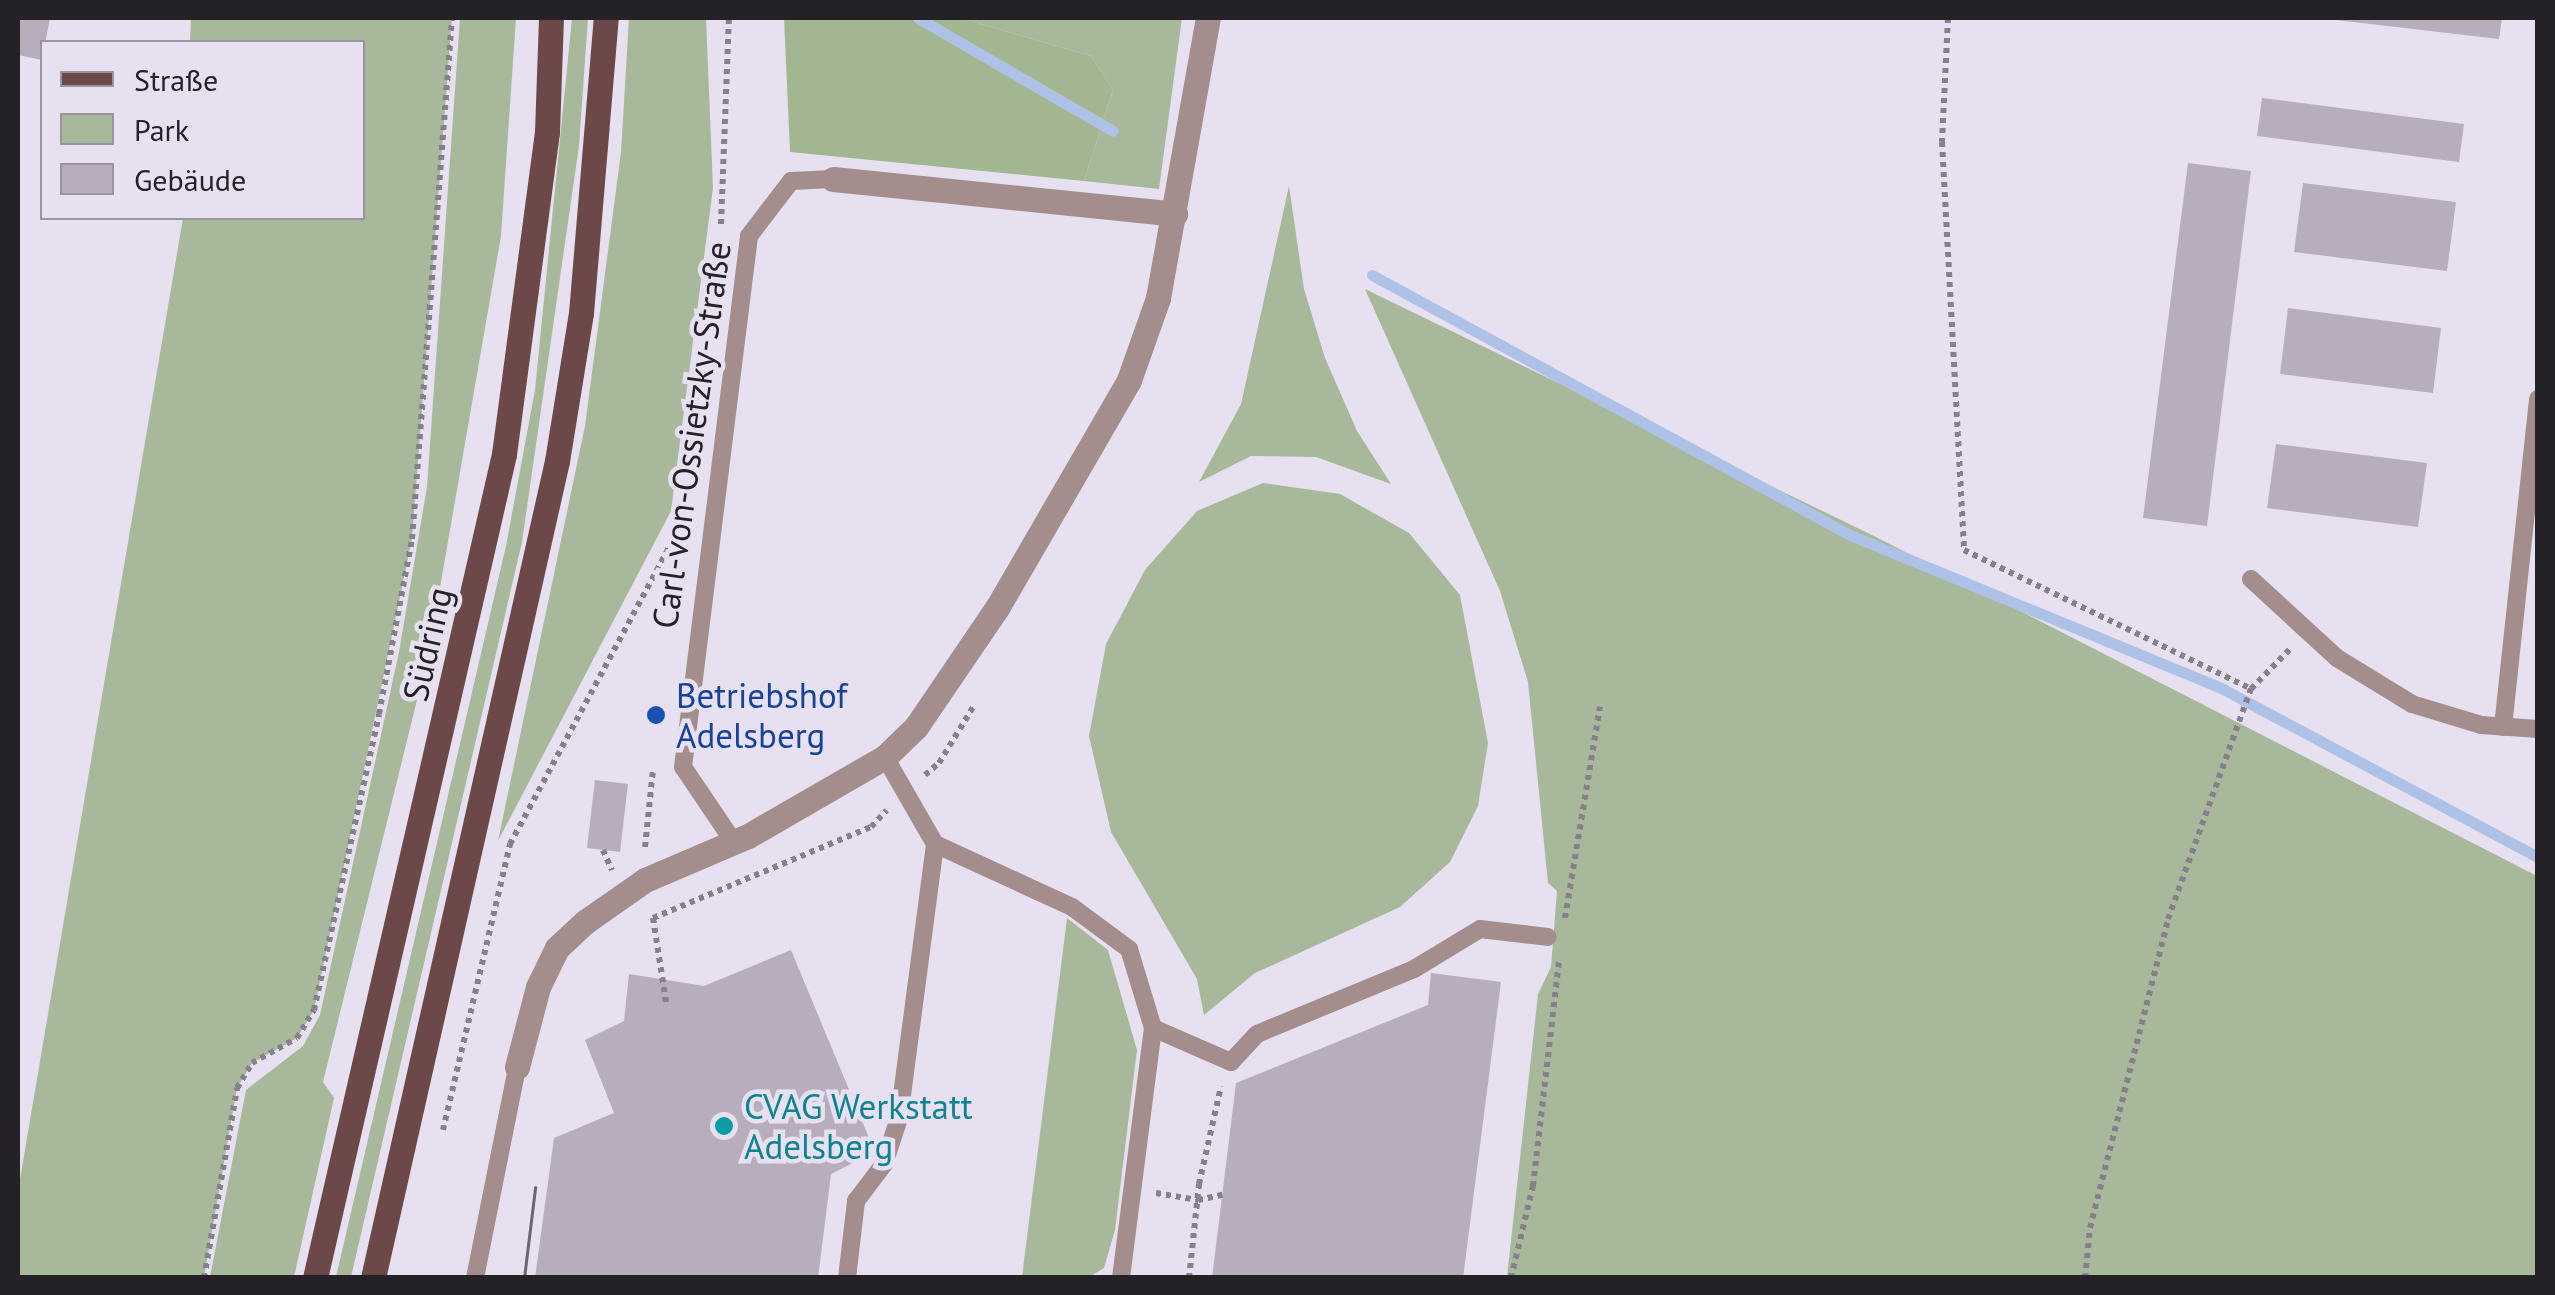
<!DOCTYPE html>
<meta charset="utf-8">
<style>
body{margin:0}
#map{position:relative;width:2555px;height:1295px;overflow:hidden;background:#e7e0f0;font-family:"PT Sans",sans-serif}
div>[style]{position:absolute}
.green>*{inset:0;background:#a8b89b}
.forest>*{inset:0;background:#a2b791}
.stream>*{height:11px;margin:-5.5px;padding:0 5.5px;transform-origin:5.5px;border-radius:5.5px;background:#aec1e6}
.building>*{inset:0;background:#b7adbc}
.path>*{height:6px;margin-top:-3px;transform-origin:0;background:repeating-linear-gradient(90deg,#85808b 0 5px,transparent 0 10px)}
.lane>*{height:18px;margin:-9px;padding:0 9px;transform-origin:9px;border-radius:9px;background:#a38e8d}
.street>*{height:25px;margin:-12.5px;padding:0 12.5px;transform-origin:12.5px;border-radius:12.5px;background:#a38e8d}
.primary>*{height:25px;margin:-12.5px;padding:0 12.5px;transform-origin:12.5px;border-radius:12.5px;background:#6c4948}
.tram>*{height:2.5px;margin:-1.25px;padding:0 1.25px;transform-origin:1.25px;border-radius:1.25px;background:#6a656f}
.dots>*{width:28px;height:28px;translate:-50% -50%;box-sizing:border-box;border:5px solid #e7e0f0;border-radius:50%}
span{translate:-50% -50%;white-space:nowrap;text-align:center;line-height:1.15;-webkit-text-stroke:9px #e7e0f0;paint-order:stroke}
.street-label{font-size:35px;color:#242127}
.transit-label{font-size:35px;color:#164399}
.left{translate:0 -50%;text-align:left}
.culture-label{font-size:35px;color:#0d838f}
.frame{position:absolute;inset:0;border:20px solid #242127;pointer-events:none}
.legend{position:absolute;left:40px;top:40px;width:325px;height:180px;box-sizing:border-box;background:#e7e0f0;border:2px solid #9994a0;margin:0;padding:12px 18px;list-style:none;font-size:30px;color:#242127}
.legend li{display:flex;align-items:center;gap:20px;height:50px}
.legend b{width:50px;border:2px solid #9994a0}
</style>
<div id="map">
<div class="green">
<div style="clip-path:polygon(191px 18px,452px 18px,412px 539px,314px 1010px,297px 1038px,252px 1063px,237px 1088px,204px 1277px,18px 1277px,18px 1191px,183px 218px,362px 218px,362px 42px,190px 42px)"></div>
<div style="clip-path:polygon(460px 18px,516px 18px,501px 236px,429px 651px,323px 1082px,334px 1098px,294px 1277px,210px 1277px,246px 1090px,303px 1046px,320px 1015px,399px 652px,427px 487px)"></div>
<div style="clip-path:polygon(572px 18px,588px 18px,579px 146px,522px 542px,351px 1277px,336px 1277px,506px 546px,535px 390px)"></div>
<div style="clip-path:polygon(629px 18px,706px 18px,713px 188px,671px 511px,498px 841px,585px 426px,621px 152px)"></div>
<div style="clip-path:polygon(960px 18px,1182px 18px,1159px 189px,1084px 181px,1113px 90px,1091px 56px)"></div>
<div style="clip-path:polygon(1289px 186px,1304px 289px,1325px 358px,1357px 431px,1391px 484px,1316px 457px,1251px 456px,1199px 482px,1241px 404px)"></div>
<div style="clip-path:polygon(1365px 289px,1874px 536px,2537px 876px,2537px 1277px,1507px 1277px,1538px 994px,1551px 967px,1557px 891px,1548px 883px,1528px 682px,1500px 591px)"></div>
<div style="clip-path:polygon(1263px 483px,1340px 494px,1409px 533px,1460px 595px,1488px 743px,1478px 806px,1450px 862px,1400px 907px,1255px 973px,1204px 1015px,1197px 979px,1111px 832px,1089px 736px,1106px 644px,1145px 570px,1197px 511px)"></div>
<div style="clip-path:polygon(1067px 918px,1108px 950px,1137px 1050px,1115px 1230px,1104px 1268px,1089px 1277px,1022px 1277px)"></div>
</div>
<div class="forest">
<div style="clip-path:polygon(784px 18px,960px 18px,1091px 56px,1113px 90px,1084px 181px,790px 152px)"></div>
</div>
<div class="stream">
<div style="left:918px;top:18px;width:225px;rotate:30.1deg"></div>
<div style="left:1372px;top:275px;width:544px;rotate:28.54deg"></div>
<div style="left:1850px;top:535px;width:404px;rotate:22.4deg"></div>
<div style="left:2223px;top:689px;width:357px;rotate:28.1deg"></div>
</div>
<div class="building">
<div style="clip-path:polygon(18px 18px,50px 18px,42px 60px,18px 55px)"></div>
<div style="clip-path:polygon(2319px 18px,2502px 18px,2499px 39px)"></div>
<div style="clip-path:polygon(2262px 98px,2464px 124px,2459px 162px,2257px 136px)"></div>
<div style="clip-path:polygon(2188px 163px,2251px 171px,2207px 526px,2143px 518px)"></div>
<div style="clip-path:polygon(2303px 183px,2456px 202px,2447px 271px,2294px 252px)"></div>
<div style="clip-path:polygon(2288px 308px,2441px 328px,2433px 393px,2280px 374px)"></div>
<div style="clip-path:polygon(2276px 444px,2427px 463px,2418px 527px,2267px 508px)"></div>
<div style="clip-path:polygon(595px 780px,628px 784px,620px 852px,587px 848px)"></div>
<div style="clip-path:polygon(791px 950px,875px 1152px,831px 1174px,818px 1278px,535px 1278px,554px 1138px,614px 1113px,585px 1040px,624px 1021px,629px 974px,704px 986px)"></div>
<div style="clip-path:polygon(1431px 973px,1501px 982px,1463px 1278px,1212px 1278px,1236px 1083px,1428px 1005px)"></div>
</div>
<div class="path">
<div style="left:1948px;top:18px;width:124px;rotate:92.8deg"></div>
<div style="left:1942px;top:142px;width:409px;rotate:86.9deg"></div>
<div style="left:1964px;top:550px;width:319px;rotate:25.8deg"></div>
<div style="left:721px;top:224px;width:206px;rotate:-87.8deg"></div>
<div style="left:925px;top:775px;width:18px;rotate:-41deg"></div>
<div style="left:939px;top:763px;width:69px;rotate:-58.6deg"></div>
<div style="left:645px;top:847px;width:77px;rotate:-84.1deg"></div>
<div style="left:603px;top:850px;width:22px;rotate:66deg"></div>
<div style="left:653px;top:918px;width:236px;rotate:-22.7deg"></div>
<div style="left:871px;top:827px;width:23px;rotate:-47deg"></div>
<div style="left:653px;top:918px;width:85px;rotate:81.2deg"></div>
<div style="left:1565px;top:918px;width:214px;rotate:-80.6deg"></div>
<div style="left:443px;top:1130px;width:294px;rotate:-76.8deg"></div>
<div style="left:510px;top:844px;width:369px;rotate:-61.8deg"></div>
<div style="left:1156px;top:1193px;width:43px;rotate:9.5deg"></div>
<div style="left:1198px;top:1200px;width:25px;rotate:-12deg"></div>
<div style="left:204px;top:1278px;width:193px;rotate:-80.1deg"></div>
<div style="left:237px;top:1088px;width:29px;rotate:-59deg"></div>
<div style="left:252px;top:1063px;width:51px;rotate:-29.1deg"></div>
<div style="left:297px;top:1038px;width:33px;rotate:-59deg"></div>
<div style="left:314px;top:1010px;width:303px;rotate:-77.6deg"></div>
<div style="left:379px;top:714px;width:178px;rotate:-79.3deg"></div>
<div style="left:412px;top:539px;width:523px;rotate:-85.61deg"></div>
<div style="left:1189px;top:1278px;width:95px;rotate:-83.9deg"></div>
<div style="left:1199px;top:1184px;width:100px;rotate:-77.3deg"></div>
<div style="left:1511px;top:1278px;width:95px;rotate:-76.6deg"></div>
<div style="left:1533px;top:1186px;width:227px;rotate:-83.4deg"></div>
<div style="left:2085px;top:1278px;width:50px;rotate:-84.3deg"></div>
<div style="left:2090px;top:1228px;width:319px;rotate:-75.8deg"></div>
<div style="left:2168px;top:919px;width:245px;rotate:-70.2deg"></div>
<div style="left:2251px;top:689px;width:56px;rotate:-45.7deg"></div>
</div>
<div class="lane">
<div style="left:2251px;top:579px;width:117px;rotate:42.6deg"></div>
<div style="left:2337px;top:658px;width:88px;rotate:31.5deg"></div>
<div style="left:2412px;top:704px;width:72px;rotate:16.9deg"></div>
<div style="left:2481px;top:725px;width:57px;rotate:4deg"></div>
<div style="left:2503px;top:727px;width:330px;rotate:-83.9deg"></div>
<div style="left:733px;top:841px;width:89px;rotate:-124deg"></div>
<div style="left:683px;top:767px;width:535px;rotate:-82.91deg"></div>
<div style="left:749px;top:236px;width:69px;rotate:-52.6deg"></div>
<div style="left:791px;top:181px;width:42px;rotate:-2.7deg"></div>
<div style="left:935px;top:844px;width:151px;rotate:24.7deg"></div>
<div style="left:1072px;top:907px;width:71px;rotate:36.4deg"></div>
<div style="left:1129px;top:949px;width:83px;rotate:73.1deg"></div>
<div style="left:1153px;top:1028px;width:252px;rotate:97.3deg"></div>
<div style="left:1153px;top:1028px;width:85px;rotate:23.6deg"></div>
<div style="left:1231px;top:1062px;width:38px;rotate:-47deg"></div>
<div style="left:1257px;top:1034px;width:170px;rotate:-22.5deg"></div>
<div style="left:1414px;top:969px;width:77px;rotate:-31.2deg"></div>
<div style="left:1480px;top:929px;width:68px;rotate:6.7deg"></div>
<div style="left:475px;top:1278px;width:215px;rotate:-78.7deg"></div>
<div style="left:847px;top:1278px;width:78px;rotate:-83.3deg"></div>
<div style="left:856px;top:1201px;width:46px;rotate:-52.9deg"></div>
<div style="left:884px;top:1164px;width:48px;rotate:-71.9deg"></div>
<div style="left:899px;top:1118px;width:276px;rotate:-82.5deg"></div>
<div style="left:935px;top:844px;width:100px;rotate:-119.9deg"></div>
</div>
<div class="street">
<div style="left:833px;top:179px;width:344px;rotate:5.8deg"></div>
<div style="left:517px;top:1067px;width:83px;rotate:-75.3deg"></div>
<div style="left:538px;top:987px;width:43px;rotate:-64deg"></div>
<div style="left:557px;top:948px;width:38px;rotate:-43deg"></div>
<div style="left:585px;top:922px;width:73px;rotate:-35deg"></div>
<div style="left:645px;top:880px;width:112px;rotate:-23.1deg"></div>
<div style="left:748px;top:836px;width:158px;rotate:-30deg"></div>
<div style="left:885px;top:757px;width:43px;rotate:-44.1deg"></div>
<div style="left:916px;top:727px;width:144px;rotate:-55.8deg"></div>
<div style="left:997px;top:608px;width:263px;rotate:-59.9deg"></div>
<div style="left:1129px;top:380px;width:87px;rotate:-70.5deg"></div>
<div style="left:1158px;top:298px;width:284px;rotate:-79.9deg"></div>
</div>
<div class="primary">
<div style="left:315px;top:1278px;width:845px;rotate:-77.08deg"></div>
<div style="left:504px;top:454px;width:325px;rotate:-82.4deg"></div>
<div style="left:547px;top:132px;width:114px;rotate:-88deg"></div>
<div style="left:373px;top:1278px;width:837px;rotate:-77.31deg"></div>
<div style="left:557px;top:461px;width:150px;rotate:-80.8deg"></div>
<div style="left:581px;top:313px;width:296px;rotate:-85.2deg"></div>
</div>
<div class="tram">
<div style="left:524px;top:1278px;width:91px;rotate:-83deg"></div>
</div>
<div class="dots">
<div style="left:656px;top:715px;background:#1a4fb4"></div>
<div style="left:724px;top:1126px;background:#0f9aa8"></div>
</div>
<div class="street-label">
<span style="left:691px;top:435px;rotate:-82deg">Carl-von-Ossietzky-Straße</span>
<span style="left:427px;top:644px;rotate:-77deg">Südring</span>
</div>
<div class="transit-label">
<span class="left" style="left:676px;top:715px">Betriebshof<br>Adelsberg</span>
</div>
<div class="culture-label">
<span class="left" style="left:744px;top:1126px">CVAG Werkstatt<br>Adelsberg</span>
</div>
<div class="frame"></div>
<ul class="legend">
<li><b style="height:12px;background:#6c4948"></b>Straße</li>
<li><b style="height:28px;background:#a8b89b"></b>Park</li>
<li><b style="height:28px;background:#b7adbc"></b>Gebäude</li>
</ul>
</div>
